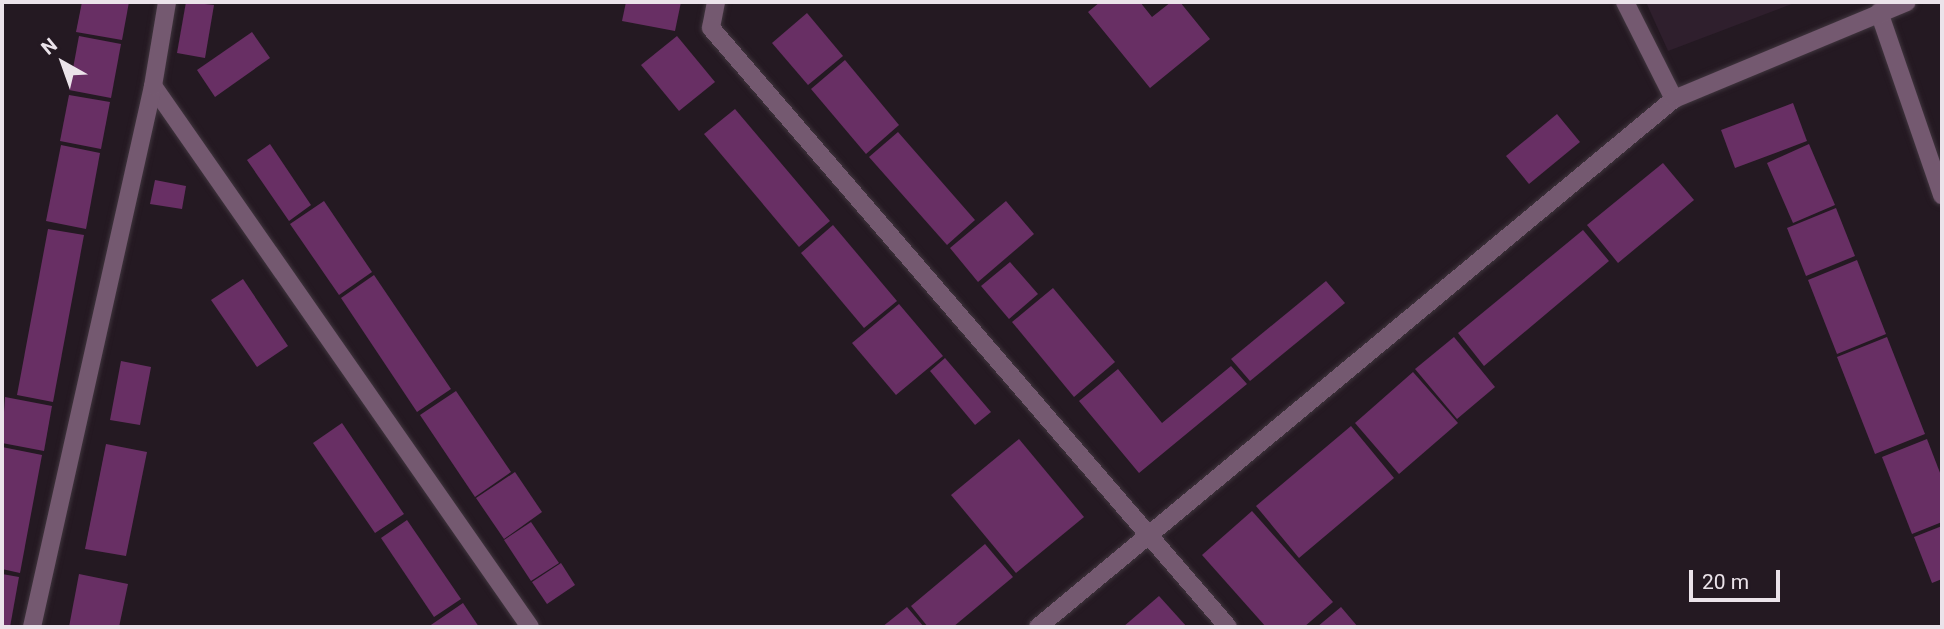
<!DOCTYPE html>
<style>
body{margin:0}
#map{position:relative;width:1944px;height:629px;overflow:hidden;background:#241922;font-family:Roboto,sans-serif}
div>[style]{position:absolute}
.built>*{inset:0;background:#2f1f2d}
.building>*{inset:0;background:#682f64}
.roads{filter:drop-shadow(0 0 2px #40353e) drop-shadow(0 0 2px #40353e)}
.minor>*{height:18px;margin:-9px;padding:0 9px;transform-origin:9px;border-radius:9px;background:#745970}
span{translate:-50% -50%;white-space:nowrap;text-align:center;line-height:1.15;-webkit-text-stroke:5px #241922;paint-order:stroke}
.frame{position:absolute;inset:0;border:4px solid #ebe3ea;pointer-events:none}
.north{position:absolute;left:28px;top:28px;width:70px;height:70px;-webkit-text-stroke:5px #241922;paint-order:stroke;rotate:320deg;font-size:19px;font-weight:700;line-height:28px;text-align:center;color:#ebe3ea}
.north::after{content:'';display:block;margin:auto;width:24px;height:32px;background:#ebe3ea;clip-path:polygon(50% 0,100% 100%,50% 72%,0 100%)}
.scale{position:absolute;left:1689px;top:570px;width:91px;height:32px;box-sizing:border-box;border:4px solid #ebe3ea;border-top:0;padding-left:9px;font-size:21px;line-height:24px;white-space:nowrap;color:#ebe3ea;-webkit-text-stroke:5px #241922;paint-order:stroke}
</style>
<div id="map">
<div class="built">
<div style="clip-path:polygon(1646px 2px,1797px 2px,1668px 51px)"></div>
</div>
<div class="building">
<div style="clip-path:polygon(82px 2px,129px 2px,122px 40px,76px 32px)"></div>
<div style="clip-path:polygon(186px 2px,214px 5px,205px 58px,177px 53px)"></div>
<div style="clip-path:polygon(626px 2px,681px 2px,675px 31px,622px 21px)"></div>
<div style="clip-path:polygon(1100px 2px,1140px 2px,1152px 17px,1171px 2px,1180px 2px,1210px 39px,1150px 88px,1088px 12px)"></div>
<div style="clip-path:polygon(807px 13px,843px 56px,808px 85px,772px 43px)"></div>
<div style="clip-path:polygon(252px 32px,270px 58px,215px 97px,197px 70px)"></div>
<div style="clip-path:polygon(79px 36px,121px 44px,111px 98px,69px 90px)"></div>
<div style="clip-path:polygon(677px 36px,715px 82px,679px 111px,641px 65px)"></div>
<div style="clip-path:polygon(845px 60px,899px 125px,866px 154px,811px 89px)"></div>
<div style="clip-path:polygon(69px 95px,110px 102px,101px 149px,60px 141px)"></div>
<div style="clip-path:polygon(1793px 103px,1807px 141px,1735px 168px,1721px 130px)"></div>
<div style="clip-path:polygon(735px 109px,830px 221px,799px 247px,704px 134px)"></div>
<div style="clip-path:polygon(1557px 114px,1580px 142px,1529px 184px,1506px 156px)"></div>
<div style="clip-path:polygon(898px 132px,975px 220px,947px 245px,869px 157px)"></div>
<div style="clip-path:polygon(270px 144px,311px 205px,289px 221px,247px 160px)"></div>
<div style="clip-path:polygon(1809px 144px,1835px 205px,1793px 223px,1767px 163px)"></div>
<div style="clip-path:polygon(61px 145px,100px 153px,86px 229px,46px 221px)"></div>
<div style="clip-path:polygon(1663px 163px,1694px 200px,1618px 263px,1587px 225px)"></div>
<div style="clip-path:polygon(155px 180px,186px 186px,182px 209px,150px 204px)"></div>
<div style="clip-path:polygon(324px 201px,372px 272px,339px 295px,290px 224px)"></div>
<div style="clip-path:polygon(1006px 201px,1034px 234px,978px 282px,950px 248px)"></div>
<div style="clip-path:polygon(1836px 208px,1855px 256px,1806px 276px,1787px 228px)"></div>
<div style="clip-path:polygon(833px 225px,897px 301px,864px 328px,801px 253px)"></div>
<div style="clip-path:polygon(48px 229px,84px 235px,53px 402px,17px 395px)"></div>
<div style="clip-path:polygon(1583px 230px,1609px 261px,1484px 366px,1458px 333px)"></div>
<div style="clip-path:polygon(1857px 260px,1886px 334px,1837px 354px,1808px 280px)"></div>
<div style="clip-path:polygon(1010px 262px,1038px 294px,1009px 319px,981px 286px)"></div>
<div style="clip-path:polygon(374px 275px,451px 389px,417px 412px,341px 298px)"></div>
<div style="clip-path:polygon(243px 279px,288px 346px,257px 367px,211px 300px)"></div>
<div style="clip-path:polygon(1326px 281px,1345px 303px,1250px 381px,1231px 359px)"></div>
<div style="clip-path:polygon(1053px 288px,1115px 362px,1074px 397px,1012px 322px)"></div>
<div style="clip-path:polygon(899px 304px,943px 356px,896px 395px,852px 343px)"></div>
<div style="clip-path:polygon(1454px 337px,1495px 387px,1457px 419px,1415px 369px)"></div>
<div style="clip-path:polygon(1887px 337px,1925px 434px,1875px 454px,1837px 357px)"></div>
<div style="clip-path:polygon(945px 358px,991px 412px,975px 425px,930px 371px)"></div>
<div style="clip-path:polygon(121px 361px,151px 367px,140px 425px,110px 420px)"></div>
<div style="clip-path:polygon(1231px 366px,1247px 384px,1139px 473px,1079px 401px,1118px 369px,1162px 423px)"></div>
<div style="clip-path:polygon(1413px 372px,1458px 423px,1399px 474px,1355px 423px)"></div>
<div style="clip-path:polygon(456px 391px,511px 472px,475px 497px,420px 415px)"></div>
<div style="clip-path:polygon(5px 397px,52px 406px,44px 451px,2px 443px)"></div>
<div style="clip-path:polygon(342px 423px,404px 514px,375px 533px,313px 443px)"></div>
<div style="clip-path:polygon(1351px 426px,1394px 478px,1299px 558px,1256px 506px)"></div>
<div style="clip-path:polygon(1019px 439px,1084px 517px,1016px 573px,951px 495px)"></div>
<div style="clip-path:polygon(1927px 439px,1942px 478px,1942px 522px,1912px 534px,1882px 457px)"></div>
<div style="clip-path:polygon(106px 444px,147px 452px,126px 556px,85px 549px)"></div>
<div style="clip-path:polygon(2px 447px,42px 455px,20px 573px,2px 569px)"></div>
<div style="clip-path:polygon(515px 472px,542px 512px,504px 539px,476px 498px)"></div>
<div style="clip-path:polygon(1252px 511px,1333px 602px,1304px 627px,1266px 627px,1202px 555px)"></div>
<div style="clip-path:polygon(407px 520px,461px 599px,434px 617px,381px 538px)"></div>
<div style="clip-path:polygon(531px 522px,559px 563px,531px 581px,504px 540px)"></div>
<div style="clip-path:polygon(1942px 526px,1942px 579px,1932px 583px,1914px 537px)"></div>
<div style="clip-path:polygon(985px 544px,1013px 577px,953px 627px,928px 627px,911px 606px)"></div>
<div style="clip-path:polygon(561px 563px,575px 585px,547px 604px,532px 582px)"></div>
<div style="clip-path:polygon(2px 574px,19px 577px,10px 627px,2px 627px)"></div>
<div style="clip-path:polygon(79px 574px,128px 584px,119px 627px,69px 627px)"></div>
<div style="clip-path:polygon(1159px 596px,1187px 627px,1123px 627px)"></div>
<div style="clip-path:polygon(463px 603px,479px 627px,428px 627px)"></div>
<div style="clip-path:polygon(907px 607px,924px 627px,882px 627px)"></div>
<div style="clip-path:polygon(1341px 607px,1358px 627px,1317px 627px)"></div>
</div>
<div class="roads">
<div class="minor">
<div style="left:716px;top:2px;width:26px;rotate:101deg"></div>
<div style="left:711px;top:28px;width:791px;rotate:49.2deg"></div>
<div style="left:1625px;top:2px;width:109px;rotate:63.2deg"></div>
<div style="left:1879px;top:12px;width:194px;rotate:71deg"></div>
<div style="left:153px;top:86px;width:659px;rotate:55.13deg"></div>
<div style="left:32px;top:627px;width:554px;rotate:-77.39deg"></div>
<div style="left:153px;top:86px;width:85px;rotate:-80.5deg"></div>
<div style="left:1038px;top:627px;width:827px;rotate:-39.7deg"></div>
<div style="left:1674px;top:99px;width:252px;rotate:-22.6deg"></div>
</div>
</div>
<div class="frame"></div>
<div class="north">N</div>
<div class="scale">20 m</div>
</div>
